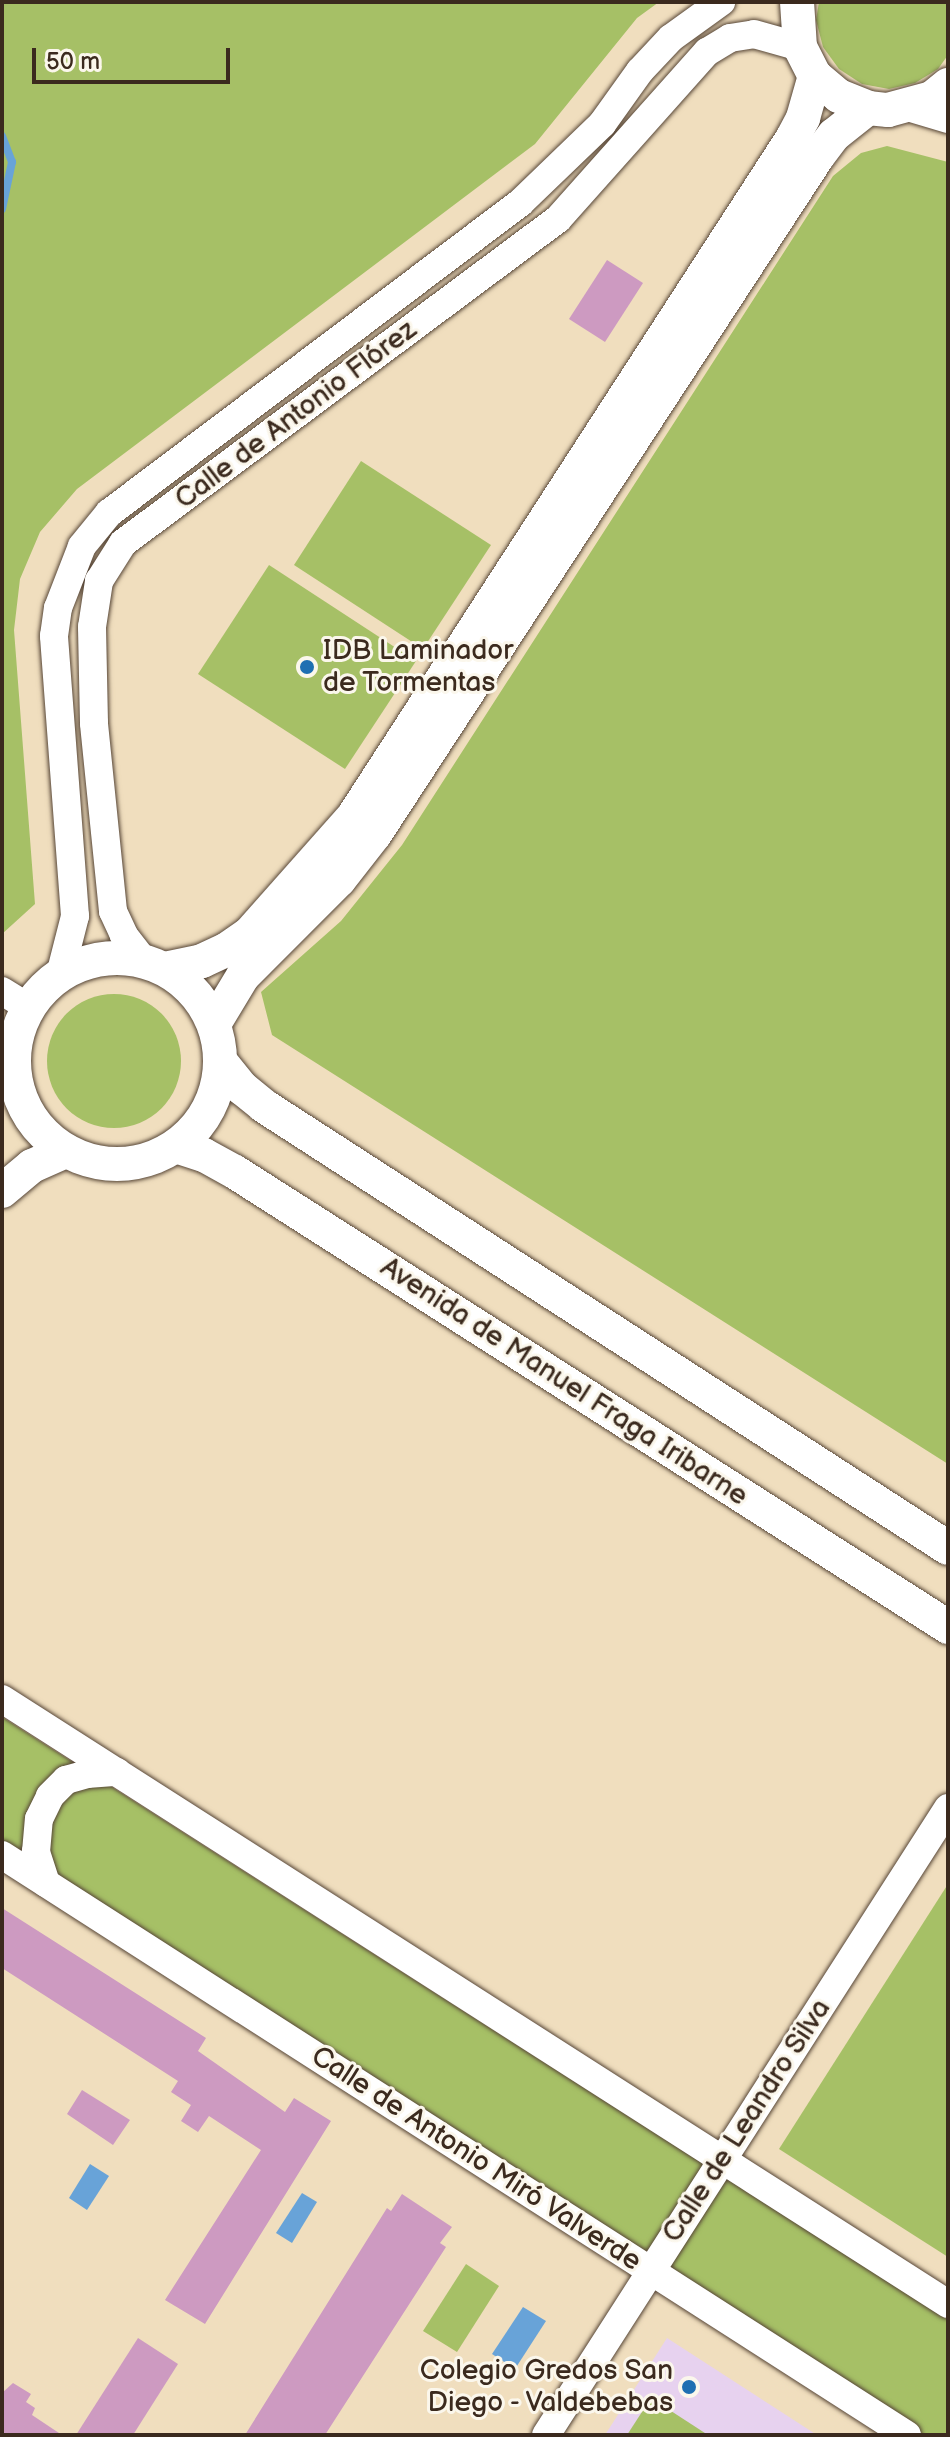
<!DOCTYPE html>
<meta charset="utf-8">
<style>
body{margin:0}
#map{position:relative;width:950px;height:2437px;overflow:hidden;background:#f0debe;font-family:"Balsamiq Sans",sans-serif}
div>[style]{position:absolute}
.built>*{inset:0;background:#e7d2ef}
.green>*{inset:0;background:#a6c066}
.round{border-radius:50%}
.water>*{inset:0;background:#68a3d8}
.stream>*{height:8px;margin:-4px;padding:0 4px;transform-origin:4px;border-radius:4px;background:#68a3d8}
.building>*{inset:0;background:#cd9ac1}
.roads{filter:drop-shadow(0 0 2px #564536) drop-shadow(0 0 2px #564536)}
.minor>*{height:28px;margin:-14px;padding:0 14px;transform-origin:14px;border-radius:14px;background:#fff}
.tertiary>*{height:34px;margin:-17px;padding:0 17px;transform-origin:17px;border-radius:17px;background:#fff}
.tertiary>.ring{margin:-17px;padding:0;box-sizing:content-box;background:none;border:34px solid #fff;border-radius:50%}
.dots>*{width:22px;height:22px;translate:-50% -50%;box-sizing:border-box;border:4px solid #fbf7ec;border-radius:50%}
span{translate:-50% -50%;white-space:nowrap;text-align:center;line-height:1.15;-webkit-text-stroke:6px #fbf7ec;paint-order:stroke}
.street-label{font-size:28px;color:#3b2a1e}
.poi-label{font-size:28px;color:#3b2a1e}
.left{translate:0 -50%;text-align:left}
.right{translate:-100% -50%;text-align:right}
.frame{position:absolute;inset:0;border:4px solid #3b2a1e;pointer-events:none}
.scale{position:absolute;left:32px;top:48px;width:198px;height:36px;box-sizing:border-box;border:4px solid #3b2a1e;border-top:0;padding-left:10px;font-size:24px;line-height:28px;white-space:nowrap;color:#3b2a1e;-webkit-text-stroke:6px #fbf7ec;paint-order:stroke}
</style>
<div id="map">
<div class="built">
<div style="clip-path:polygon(667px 2338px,817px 2435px,605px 2435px)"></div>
</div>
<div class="green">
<div style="clip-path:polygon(2px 2px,659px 2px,637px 18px,535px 144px,77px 489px,40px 532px,20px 579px,14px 630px,35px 904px,2px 934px)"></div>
<div style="clip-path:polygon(819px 2px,948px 2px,948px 55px,938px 69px,915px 83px,889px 89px,862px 84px,839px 69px,823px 47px,816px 20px)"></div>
<div style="clip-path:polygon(887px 146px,948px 162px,948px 1464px,272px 1035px,261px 992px,341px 921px,402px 845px,833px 176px,861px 153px)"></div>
<div style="clip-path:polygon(361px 461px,491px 545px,423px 649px,294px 565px)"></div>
<div style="clip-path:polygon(269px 565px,416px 661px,345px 769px,198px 674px)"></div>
<div class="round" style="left:47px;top:994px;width:134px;height:134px"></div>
<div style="clip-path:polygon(2px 1717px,948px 2320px,948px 2435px,925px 2435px,2px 1844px)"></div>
<div style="clip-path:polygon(948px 1884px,948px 2257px,779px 2149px)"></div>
<div style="clip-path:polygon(466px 2264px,499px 2286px,457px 2352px,423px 2331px)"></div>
<div style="clip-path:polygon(651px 2398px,708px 2435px,627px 2435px)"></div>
</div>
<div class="water">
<div style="clip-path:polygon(90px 2164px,109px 2176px,87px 2210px,69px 2198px)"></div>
<div style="clip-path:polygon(302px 2193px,317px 2202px,292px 2243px,276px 2233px)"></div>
<div style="clip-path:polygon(523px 2307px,546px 2321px,515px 2369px,492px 2354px)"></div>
</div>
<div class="stream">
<div style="left:2px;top:136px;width:28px;rotate:69deg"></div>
<div style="left:12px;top:162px;width:48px;rotate:102deg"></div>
</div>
<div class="building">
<div style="clip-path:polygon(607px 260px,643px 283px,605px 342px,569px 319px)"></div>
<div style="clip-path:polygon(2px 1908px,206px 2038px,198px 2051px,285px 2112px,294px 2098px,331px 2121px,205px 2324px,165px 2300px,261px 2150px,209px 2116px,198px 2132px,181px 2121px,191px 2105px,171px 2092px,178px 2081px,2px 1968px)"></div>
<div style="clip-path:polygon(82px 2090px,130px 2120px,113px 2145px,67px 2114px)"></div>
<div style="clip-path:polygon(402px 2194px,452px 2227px,440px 2243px,446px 2247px,325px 2435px,245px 2435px,387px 2208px,391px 2211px)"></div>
<div style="clip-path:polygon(138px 2338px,178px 2364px,133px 2435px,76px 2435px)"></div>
<div style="clip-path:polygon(13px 2383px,31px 2394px,26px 2402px,35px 2408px,32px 2415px,62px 2435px,2px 2435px,2px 2393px)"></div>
</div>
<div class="roads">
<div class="minor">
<div style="left:908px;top:107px;width:42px;rotate:16.7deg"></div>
<div style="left:144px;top:961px;width:33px;rotate:-128deg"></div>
<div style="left:124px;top:935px;width:26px;rotate:-115deg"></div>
<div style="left:113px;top:911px;width:189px;rotate:-95.8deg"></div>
<div style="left:94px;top:723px;width:96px;rotate:-91.2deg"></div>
<div style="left:92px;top:627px;width:47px;rotate:-81.3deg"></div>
<div style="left:99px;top:581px;width:45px;rotate:-57.7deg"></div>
<div style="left:123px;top:543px;width:542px;rotate:-36.68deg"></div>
<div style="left:558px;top:219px;width:224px;rotate:-48.3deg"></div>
<div style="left:707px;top:52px;width:27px;rotate:-31deg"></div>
<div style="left:730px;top:38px;width:24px;rotate:-9deg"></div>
<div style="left:754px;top:34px;width:48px;rotate:15.8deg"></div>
<div style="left:60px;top:975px;width:61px;rotate:-75.7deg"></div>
<div style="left:75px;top:916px;width:281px;rotate:-94.3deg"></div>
<div style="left:54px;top:636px;width:28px;rotate:-82deg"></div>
<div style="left:58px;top:608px;width:66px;rotate:-68.8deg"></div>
<div style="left:82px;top:546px;width:43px;rotate:-50.7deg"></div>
<div style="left:109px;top:513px;width:515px;rotate:-37.03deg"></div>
<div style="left:520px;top:203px;width:114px;rotate:-43.9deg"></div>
<div style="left:602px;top:124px;width:65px;rotate:-54.4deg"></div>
<div style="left:640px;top:71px;width:45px;rotate:-46.8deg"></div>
<div style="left:671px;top:38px;width:62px;rotate:-35.8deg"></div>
<div style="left:2px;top:991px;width:32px;rotate:32deg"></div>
<div style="left:2px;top:1699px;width:1123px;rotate:32.6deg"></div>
<div style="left:2px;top:1855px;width:1075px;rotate:32.66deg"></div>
<div style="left:46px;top:1883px;width:33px;rotate:-108deg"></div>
<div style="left:36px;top:1852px;width:33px;rotate:-85deg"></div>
<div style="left:39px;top:1819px;width:25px;rotate:-64deg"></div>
<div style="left:50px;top:1796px;width:23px;rotate:-45deg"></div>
<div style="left:66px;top:1780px;width:22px;rotate:-16deg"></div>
<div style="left:87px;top:1774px;width:30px;rotate:-4deg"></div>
<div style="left:546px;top:2435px;width:745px;rotate:-57.33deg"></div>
</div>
<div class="tertiary">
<div style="left:797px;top:2px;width:45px;rotate:86.2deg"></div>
<div style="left:800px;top:47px;width:33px;rotate:63deg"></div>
<div style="left:815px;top:76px;width:31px;rotate:40deg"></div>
<div style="left:839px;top:96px;width:31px;rotate:22deg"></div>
<div style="left:868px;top:108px;width:20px;rotate:6deg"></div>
<div style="left:888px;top:110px;width:46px;rotate:-15.3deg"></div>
<div style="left:932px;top:98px;width:21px;rotate:-39deg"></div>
<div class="ring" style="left:14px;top:958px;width:172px;height:172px"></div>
<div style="left:165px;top:969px;width:38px;rotate:-12deg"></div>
<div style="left:202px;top:961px;width:26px;rotate:-25deg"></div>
<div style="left:226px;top:950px;width:29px;rotate:-35deg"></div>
<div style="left:250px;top:933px;width:155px;rotate:-48.4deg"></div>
<div style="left:353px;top:817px;width:808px;rotate:-57.08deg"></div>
<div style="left:792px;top:139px;width:24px;rotate:-62deg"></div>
<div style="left:803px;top:118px;width:44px;rotate:-74.1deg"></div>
<div style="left:214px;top:1024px;width:56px;rotate:-58.9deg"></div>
<div style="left:243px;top:976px;width:136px;rotate:-45deg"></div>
<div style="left:339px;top:880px;width:58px;rotate:-52deg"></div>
<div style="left:375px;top:834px;width:810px;rotate:-56.84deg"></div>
<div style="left:818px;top:156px;width:26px;rotate:-53deg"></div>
<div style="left:834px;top:135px;width:43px;rotate:-38.5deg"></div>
<div style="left:220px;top:1061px;width:35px;rotate:51deg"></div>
<div style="left:242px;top:1088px;width:28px;rotate:39deg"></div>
<div style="left:264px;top:1106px;width:814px;rotate:32.87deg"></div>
<div style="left:176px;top:1146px;width:29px;rotate:18deg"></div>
<div style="left:204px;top:1155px;width:35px;rotate:29deg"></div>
<div style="left:235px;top:1172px;width:846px;rotate:32.54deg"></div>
<div style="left:2px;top:1191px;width:39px;rotate:-40deg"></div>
<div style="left:32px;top:1166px;width:37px;rotate:-24deg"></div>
</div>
</div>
<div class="dots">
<div style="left:307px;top:667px;background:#1f6fb2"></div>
<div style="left:689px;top:2387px;background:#1f6fb2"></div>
</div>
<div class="street-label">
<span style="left:296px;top:415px;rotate:-37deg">Calle de Antonio Flórez</span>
<span style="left:564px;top:1382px;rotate:33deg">Avenida de Manuel Fraga Iribarne</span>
<span style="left:747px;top:2121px;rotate:-57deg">Calle de Leandro Silva</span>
<span style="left:476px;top:2159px;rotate:33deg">Calle de Antonio Miró Valverde</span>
</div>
<div class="poi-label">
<span class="left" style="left:323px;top:667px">IDB Laminador<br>de Tormentas</span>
<span class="right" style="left:673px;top:2387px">Colegio Gredos San<br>Diego - Valdebebas</span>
</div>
<div class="frame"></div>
<div class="scale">50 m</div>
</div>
